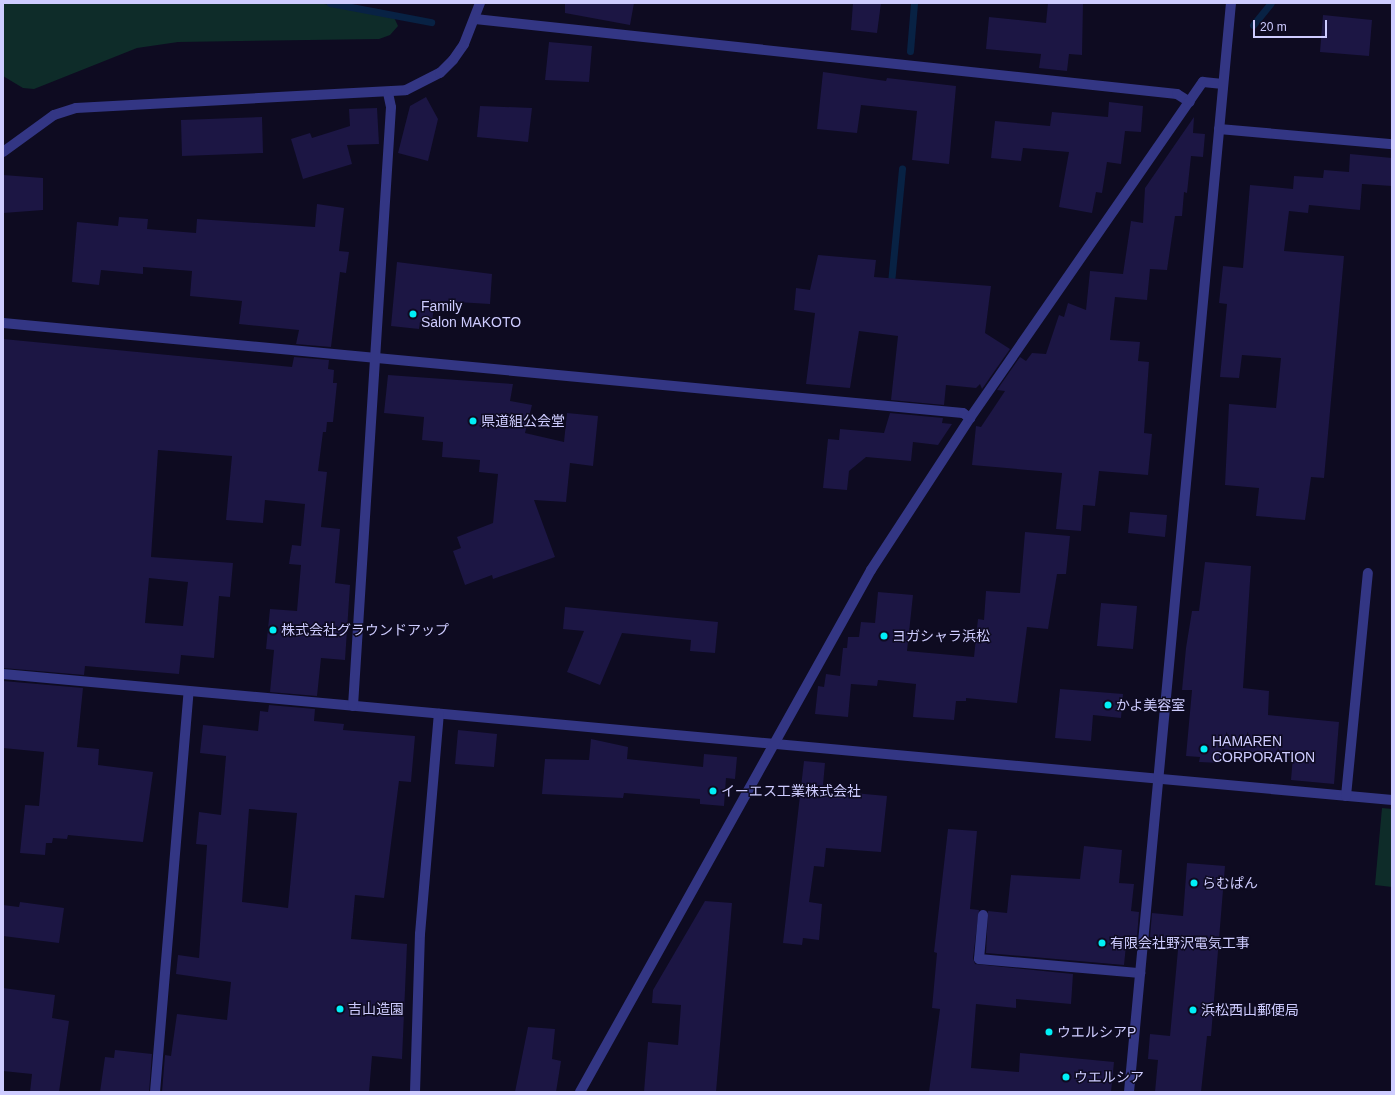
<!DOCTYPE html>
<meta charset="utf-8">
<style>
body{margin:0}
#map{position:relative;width:1395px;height:1095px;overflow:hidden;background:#0e0b21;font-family:Helvetica,"Noto Sans JP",sans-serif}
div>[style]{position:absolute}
.green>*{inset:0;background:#0e2c29}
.stream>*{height:7px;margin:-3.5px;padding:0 3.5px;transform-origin:3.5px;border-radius:3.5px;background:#082244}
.building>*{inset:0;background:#1c1644}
.minor>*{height:10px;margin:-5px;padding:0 5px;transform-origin:5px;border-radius:5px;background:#333684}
.tertiary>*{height:10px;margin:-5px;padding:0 5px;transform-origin:5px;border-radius:5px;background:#333684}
.dots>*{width:11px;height:11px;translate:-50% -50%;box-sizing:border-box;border:2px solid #0e0b21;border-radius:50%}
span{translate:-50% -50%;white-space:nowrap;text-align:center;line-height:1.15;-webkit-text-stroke:3px #0e0b21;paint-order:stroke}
.poi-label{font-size:14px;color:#ceccff}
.left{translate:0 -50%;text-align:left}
.frame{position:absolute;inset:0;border:4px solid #ceccff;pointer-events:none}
.scale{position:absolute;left:1253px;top:20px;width:74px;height:18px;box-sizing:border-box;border:2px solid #ceccff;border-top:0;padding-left:5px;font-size:12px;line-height:14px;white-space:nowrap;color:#ceccff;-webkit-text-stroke:3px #0e0b21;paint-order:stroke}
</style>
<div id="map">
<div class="green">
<div style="clip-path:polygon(3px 3px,313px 3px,378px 9px,392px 13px,398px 26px,390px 35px,379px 39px,178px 42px,137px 48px,34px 89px,23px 88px,3px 76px)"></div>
<div style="clip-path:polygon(1382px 808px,1392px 809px,1392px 887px,1375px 885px)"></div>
</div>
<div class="stream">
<div style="left:330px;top:3px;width:103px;rotate:10.7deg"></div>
<div style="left:1253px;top:25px;width:28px;rotate:-51deg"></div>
<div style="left:910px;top:51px;width:48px;rotate:-85.2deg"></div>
<div style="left:891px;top:283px;width:115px;rotate:-84.5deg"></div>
</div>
<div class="building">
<div style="clip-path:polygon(565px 3px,634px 3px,630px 25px,565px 13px)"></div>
<div style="clip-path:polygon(853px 3px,881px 3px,877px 33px,851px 30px)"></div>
<div style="clip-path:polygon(1048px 3px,1083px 3px,1082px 55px,1069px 54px,1067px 71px,1039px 68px,1041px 54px,986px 49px,989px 17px,1046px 23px)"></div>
<div style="clip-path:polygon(1323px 15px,1372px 20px,1369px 56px,1320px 52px)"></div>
<div style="clip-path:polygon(549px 42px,592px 46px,589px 82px,545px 80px)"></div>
<div style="clip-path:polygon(823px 72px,886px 81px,887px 78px,956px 86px,949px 164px,912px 160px,917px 111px,861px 105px,857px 133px,817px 129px)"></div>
<div style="clip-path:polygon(426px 97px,438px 119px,428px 161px,398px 153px,410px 106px)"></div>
<div style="clip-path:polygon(1109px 102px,1143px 106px,1141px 132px,1125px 131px,1121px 164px,1107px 162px,1102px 193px,1096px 192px,1092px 213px,1059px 207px,1069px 152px,1023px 148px,1021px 161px,991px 158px,995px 121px,1050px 126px,1052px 112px,1108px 117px)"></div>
<div style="clip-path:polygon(480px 106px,532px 108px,528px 142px,477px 137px)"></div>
<div style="clip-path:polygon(377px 108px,379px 144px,347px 145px,352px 164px,303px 179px,291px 139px,310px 133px,312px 138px,350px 126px,349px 109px)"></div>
<div style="clip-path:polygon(262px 117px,263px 153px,182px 156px,181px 120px)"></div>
<div style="clip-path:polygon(1194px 117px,1193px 133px,1205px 134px,1203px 157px,1191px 156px,1187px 193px,1184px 192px,1182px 216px,1175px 216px,1167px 270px,1150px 269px,1147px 300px,1115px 297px,1110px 340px,1140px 342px,1138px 361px,1149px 362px,1144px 433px,1152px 434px,1148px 475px,1099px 471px,1095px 506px,1083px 505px,1081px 531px,1056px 529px,1062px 473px,972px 465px,976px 426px,981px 427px,1005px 391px,997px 390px,1020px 357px,1026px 361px,1032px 353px,1046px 354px,1059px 315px,1064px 317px,1068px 303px,1086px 310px,1090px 271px,1123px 274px,1131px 221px,1143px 223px,1145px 188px)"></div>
<div style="clip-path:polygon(1350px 154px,1392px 158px,1392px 186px,1362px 184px,1360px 210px,1309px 205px,1308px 213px,1289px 211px,1284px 251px,1344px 256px,1324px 478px,1311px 477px,1305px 520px,1256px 516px,1259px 488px,1225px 485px,1229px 404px,1276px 408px,1281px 358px,1242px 355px,1239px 378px,1220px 377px,1227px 304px,1219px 303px,1223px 266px,1243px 268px,1250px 185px,1293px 189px,1294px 176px,1323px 178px,1324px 170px,1349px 172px)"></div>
<div style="clip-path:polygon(3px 175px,43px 178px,43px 210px,3px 213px)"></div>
<div style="clip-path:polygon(317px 204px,344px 208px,339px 251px,349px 252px,346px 273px,340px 272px,331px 347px,296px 344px,299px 330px,239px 324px,242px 301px,190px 296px,192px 271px,143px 267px,143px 274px,101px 270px,99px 285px,72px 282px,77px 222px,118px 226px,119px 217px,148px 219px,147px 229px,196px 233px,197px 219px,315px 227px)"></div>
<div style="clip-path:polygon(818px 255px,876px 260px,874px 277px,991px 286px,985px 333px,1010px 349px,982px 389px,980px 384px,976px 388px,946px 385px,944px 405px,891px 400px,898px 336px,859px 331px,850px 388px,806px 384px,815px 313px,794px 310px,796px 288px,810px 290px)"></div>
<div style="clip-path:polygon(397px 262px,492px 274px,490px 304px,440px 301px,440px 305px,434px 305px,432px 323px,420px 322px,419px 329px,391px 326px)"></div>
<div style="clip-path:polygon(evenodd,3px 339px,292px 367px,294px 357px,329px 360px,328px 369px,334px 370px,333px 383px,337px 383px,333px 422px,327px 422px,326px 432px,323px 432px,318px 471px,327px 472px,321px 527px,340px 529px,335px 583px,350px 585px,345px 660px,321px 658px,317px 696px,270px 692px,274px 650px,266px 649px,270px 609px,297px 611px,301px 565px,289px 564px,292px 545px,301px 546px,305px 504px,265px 500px,263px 523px,226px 520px,232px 456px,158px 450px,151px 557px,233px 563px,230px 597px,219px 596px,214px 658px,181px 655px,179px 674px,85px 666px,84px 675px,3px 668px,3px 339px,149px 578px,188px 582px,183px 626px,145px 623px,149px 578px)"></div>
<div style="clip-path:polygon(388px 375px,513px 384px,510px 401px,532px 405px,525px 433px,564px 442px,567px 413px,598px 416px,593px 466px,570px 463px,566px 502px,534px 500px,555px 557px,493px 579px,492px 575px,465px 585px,453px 551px,461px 548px,457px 537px,493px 523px,498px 474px,479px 472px,480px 460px,442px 457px,443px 442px,422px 440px,424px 417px,384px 413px)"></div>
<div style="clip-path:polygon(890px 413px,943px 418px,942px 423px,952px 424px,938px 445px,913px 442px,911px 461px,866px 457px,849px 471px,847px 490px,823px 488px,828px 439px,839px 440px,840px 429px,884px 433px)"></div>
<div style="clip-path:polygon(1130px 512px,1167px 515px,1165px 537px,1128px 533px)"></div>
<div style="clip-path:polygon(1025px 532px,1070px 536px,1066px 574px,1057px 574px,1048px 629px,1027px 627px,1017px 703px,966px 698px,966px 701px,956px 701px,954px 720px,913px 717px,916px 684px,878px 680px,877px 686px,851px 684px,848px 717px,815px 714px,818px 686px,824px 687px,826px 674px,840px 676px,843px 648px,847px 648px,848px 637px,859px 637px,861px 622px,875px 623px,878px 592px,913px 595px,907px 651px,974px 657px,978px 619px,984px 620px,986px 591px,1020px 593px)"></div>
<div style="clip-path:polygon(1205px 562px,1251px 566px,1243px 688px,1269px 691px,1268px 715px,1339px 722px,1334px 784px,1291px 780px,1293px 756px,1222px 749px,1221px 763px,1199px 762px,1200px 757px,1186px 756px,1192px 690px,1182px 690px,1186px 648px,1192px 611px,1199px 611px)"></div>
<div style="clip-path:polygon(1101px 603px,1137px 606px,1133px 649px,1097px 646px)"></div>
<div style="clip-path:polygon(565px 607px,718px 622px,715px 653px,690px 651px,691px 640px,622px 633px,600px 685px,567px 672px,584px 631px,563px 629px)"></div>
<div style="clip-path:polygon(3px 681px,83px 688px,77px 747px,99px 749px,98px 765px,153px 772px,143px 842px,68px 835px,67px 839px,53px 838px,52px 843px,46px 843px,45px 855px,20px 853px,25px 805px,39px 806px,44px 752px,3px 748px)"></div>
<div style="clip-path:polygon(1060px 689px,1123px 694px,1121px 718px,1093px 715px,1091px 741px,1055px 738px)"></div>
<div style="clip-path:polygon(evenodd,269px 705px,315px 709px,314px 721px,344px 724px,343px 730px,415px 736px,411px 782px,399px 781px,384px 898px,355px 895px,351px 939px,407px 944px,402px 1059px,372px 1056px,369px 1092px,162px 1092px,165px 1055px,171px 1056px,177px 1014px,227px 1020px,231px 982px,176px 974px,178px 955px,199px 958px,207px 845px,196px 844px,199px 812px,221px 815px,226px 756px,200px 753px,203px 725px,258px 731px,260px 711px,268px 712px,269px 705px,249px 809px,297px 813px,288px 908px,242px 902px,249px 809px)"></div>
<div style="clip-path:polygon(458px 730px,497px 734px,494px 767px,455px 764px)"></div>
<div style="clip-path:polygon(591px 739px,628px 747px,627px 759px,703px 767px,704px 754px,737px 757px,735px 779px,726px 778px,724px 806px,700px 804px,700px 799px,624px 793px,623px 798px,542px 794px,545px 759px,589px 760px)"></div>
<div style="clip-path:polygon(804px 761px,825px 763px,823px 785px,832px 786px,831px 791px,887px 796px,881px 852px,826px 848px,824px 867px,814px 866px,809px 902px,822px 904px,819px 940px,803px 938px,802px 945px,783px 943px)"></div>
<div style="clip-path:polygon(948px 829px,977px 831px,970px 909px,979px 910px,973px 958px,975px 964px,1073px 974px,1071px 1004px,1016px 999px,1016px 1008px,976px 1004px,971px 1068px,1019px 1072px,1020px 1053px,1114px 1062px,1111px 1092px,929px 1092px,940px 1009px,932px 1008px,937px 953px,934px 952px)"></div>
<div style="clip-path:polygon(1084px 846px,1122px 850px,1119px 883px,1134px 884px,1131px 911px,1139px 912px,1137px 937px,1127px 936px,1124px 965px,986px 953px,988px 911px,1007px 913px,1011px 875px,1080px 879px)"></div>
<div style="clip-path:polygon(1187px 863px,1225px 866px,1211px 1036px,1207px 1036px,1201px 1092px,1155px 1092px,1158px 1060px,1148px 1059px,1150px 1034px,1170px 1036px,1179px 939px,1150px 937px,1152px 913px,1183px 916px)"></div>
<div style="clip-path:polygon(705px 901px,732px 903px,716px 1092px,644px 1092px,648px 1042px,678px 1045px,681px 1005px,652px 1003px,653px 990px)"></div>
<div style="clip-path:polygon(20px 902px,64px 908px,59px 943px,3px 936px,3px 905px,19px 907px)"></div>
<div style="clip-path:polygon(3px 988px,55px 995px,52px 1018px,69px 1021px,59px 1092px,30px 1092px,32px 1074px,3px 1071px)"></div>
<div style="clip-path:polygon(528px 1027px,555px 1029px,552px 1059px,561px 1061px,556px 1092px,515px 1092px)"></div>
<div style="clip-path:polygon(115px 1050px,152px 1054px,149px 1092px,100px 1092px,105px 1057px,114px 1058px)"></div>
</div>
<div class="minor">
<div style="left:475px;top:19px;width:706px;rotate:6.1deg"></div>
<div style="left:1177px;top:94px;width:15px;rotate:32deg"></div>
<div style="left:1219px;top:129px;width:174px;rotate:5deg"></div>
<div style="left:3px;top:152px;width:63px;rotate:-36deg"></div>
<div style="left:54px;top:115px;width:23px;rotate:-18deg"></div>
<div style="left:76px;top:108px;width:330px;rotate:-3.1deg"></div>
<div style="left:406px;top:90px;width:38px;rotate:-27deg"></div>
<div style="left:440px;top:73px;width:18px;rotate:-45deg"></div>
<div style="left:453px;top:60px;width:19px;rotate:-55deg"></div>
<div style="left:464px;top:44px;width:44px;rotate:-68.7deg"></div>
<div style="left:3px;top:323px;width:964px;rotate:5.36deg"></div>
<div style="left:963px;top:413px;width:9px;rotate:36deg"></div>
<div style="left:3px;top:674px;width:1395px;rotate:5.18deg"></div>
<div style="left:353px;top:706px;width:600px;rotate:-86.37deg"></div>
<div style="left:391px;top:107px;width:14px;rotate:-102deg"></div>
<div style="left:1346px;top:796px;width:224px;rotate:-84.4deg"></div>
<div style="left:983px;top:915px;width:44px;rotate:95.2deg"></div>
<div style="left:979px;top:959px;width:162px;rotate:5deg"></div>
<div style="left:155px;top:1092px;width:402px;rotate:-85.2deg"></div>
<div style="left:415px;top:1092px;width:158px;rotate:-88.2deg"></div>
<div style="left:420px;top:934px;width:221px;rotate:-85.1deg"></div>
<div style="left:580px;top:1092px;width:598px;rotate:-60.86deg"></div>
<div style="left:871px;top:570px;width:181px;rotate:-56.9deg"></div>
<div style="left:970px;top:418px;width:409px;rotate:-55.3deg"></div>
<div style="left:1203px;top:82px;width:20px;rotate:6deg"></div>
</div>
<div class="tertiary">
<div style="left:1129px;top:1092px;width:1094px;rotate:-84.65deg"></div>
</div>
<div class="dots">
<div style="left:413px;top:314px;background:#00f0f7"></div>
<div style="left:473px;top:421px;background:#00f0f7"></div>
<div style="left:273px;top:630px;background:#00f0f7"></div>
<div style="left:884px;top:636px;background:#00f0f7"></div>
<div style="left:1108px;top:705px;background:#00f0f7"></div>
<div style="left:1204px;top:749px;background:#00f0f7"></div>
<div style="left:713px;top:791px;background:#00f0f7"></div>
<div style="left:1194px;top:883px;background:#00f0f7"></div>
<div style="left:1102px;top:943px;background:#00f0f7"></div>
<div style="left:340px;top:1009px;background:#00f0f7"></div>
<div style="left:1193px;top:1010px;background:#00f0f7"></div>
<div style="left:1049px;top:1032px;background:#00f0f7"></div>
<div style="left:1066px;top:1077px;background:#00f0f7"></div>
</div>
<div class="poi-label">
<span class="left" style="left:421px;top:314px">Family<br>Salon MAKOTO</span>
<span class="left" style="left:481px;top:421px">県道組公会堂</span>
<span class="left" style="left:281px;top:630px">株式会社グラウンドアップ</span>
<span class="left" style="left:892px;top:636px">ヨガシャラ浜松</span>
<span class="left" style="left:1116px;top:705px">かよ美容室</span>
<span class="left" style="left:1212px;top:749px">HAMAREN<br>CORPORATION</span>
<span class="left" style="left:721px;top:791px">イーエス工業株式会社</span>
<span class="left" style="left:1202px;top:883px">らむぱん</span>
<span class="left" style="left:1110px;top:943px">有限会社野沢電気工事</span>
<span class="left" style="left:348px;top:1009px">吉山造園</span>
<span class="left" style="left:1201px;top:1010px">浜松西山郵便局</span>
<span class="left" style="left:1057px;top:1032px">ウエルシアP</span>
<span class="left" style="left:1074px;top:1077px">ウエルシア</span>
</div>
<div class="frame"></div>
<div class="scale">20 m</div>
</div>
